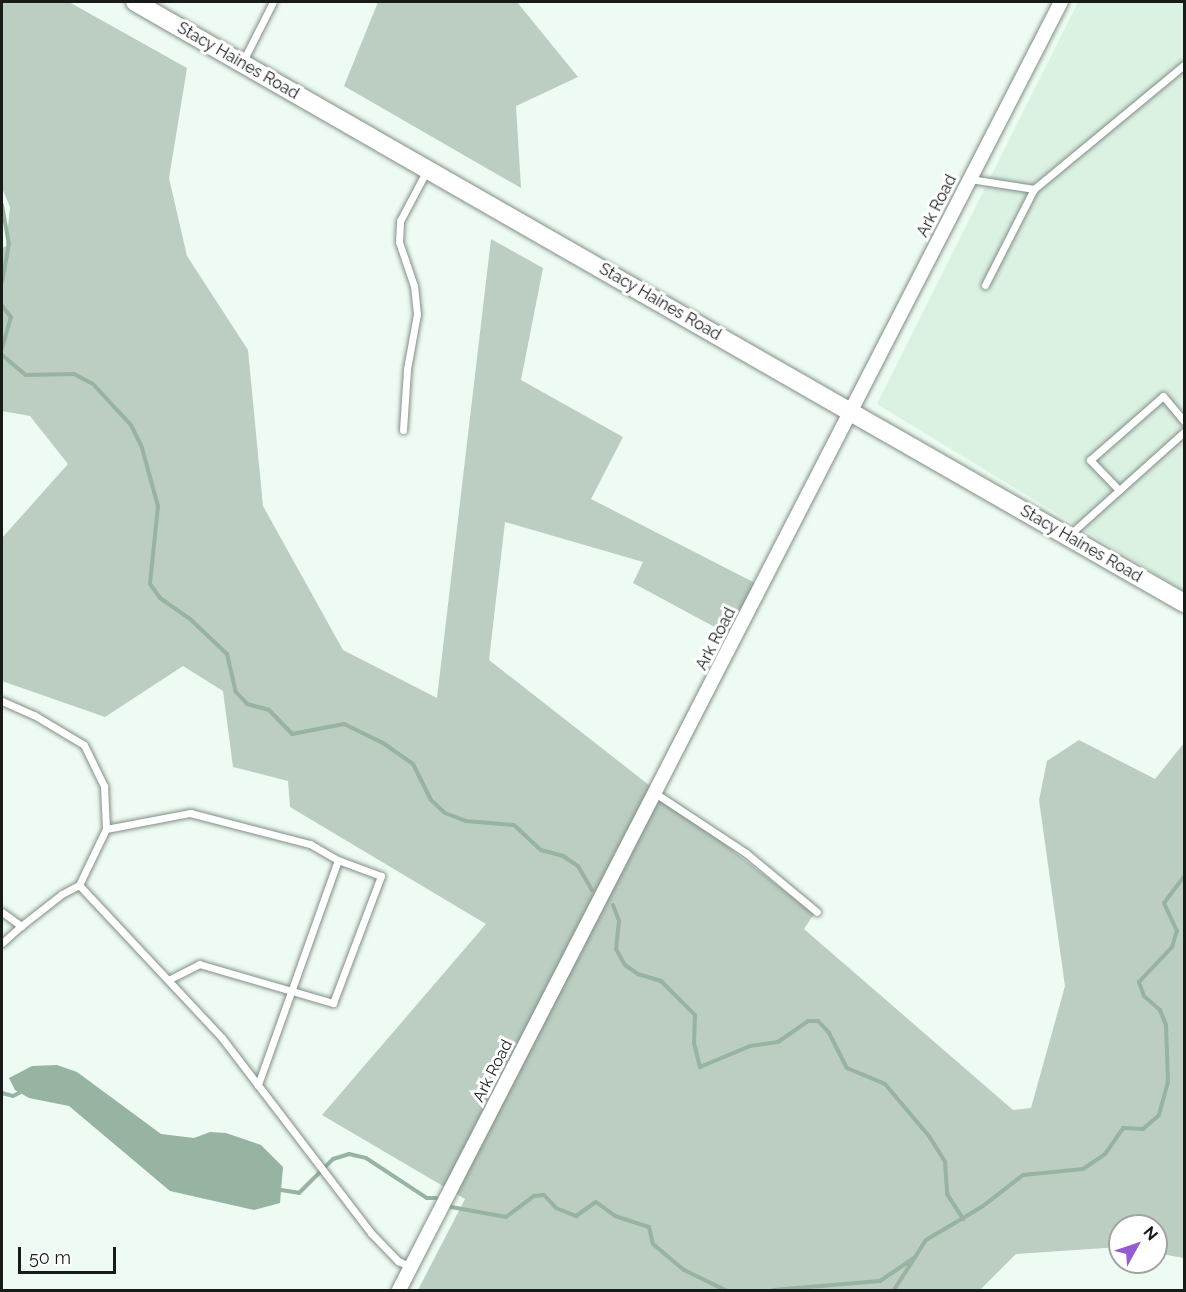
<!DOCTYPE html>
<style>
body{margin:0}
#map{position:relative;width:1186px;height:1292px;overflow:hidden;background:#edfbf2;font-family:Raleway,sans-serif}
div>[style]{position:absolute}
.built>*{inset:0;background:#dbf1e2}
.green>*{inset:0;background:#bbcec1}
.water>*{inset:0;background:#97b3a1}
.stream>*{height:4px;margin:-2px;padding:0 2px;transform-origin:2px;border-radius:2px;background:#97b3a1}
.roads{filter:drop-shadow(0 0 2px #818e85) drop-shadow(0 0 2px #818e85)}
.lane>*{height:7px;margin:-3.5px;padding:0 3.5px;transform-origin:3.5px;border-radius:3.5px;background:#fff}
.street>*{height:14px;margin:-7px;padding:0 7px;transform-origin:7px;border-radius:7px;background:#fff}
.secondary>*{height:18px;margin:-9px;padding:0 9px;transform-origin:9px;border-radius:9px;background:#fff}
span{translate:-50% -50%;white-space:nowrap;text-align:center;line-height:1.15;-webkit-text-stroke:6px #fff;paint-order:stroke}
.street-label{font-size:16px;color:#171c19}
.frame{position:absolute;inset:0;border:3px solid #171c19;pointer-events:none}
.north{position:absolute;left:1108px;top:1214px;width:60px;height:60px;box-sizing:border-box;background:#fff;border:2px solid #a2a4a3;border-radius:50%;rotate:50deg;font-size:16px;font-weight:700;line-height:24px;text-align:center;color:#171c19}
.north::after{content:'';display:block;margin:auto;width:21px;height:27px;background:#965bd3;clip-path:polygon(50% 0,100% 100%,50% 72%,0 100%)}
.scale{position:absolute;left:18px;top:1247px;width:98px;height:27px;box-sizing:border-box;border:3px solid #171c19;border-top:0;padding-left:8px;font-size:18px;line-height:21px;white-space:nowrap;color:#171c19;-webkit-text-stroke:4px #fff;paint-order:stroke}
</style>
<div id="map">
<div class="built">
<div style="clip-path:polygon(1078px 2px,1184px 2px,1184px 591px,877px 404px)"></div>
</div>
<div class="green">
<div style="clip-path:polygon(2px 2px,69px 2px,187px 68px,169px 178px,187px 256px,248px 350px,263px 506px,343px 650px,437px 698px,491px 239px,543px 268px,521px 380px,623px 437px,591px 499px,761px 586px,735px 638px,633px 583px,643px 562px,505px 522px,489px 660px,814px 914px,804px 929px,1013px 1110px,1031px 1108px,1065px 986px,1039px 800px,1047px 761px,1079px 740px,1155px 779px,1184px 743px,1184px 1258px,1156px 1253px,1156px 1226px,1120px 1226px,1120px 1247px,1016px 1254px,980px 1290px,418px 1290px,465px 1199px,322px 1115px,486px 924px,290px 807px,288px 781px,233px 767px,223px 691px,183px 666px,105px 717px,2px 681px,2px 538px,68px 464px,30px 416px,2px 411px,2px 248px,6px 246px,10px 207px,2px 188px)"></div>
<div style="clip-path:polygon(378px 2px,517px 2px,578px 77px,516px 106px,521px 188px,344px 86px)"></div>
</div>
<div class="water">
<div style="clip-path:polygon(32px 1066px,57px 1065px,77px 1072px,161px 1134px,194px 1138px,210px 1132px,226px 1133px,261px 1145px,283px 1167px,280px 1203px,254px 1210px,170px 1191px,69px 1106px,29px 1098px,15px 1090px,9px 1078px)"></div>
</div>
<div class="stream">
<div style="left:2px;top:205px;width:39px;rotate:80deg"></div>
<div style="left:9px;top:243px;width:39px;rotate:100deg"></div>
<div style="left:2px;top:306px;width:14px;rotate:51deg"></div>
<div style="left:11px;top:317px;width:32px;rotate:106deg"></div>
<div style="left:2px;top:355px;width:31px;rotate:40deg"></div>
<div style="left:26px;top:375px;width:48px;rotate:-1.2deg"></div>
<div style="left:74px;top:374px;width:21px;rotate:28deg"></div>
<div style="left:93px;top:384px;width:56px;rotate:47.2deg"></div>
<div style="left:131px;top:425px;width:25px;rotate:64deg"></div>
<div style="left:142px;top:448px;width:60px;rotate:74.6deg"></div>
<div style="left:158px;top:506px;width:78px;rotate:95.9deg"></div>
<div style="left:150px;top:584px;width:17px;rotate:54deg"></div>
<div style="left:160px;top:598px;width:35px;rotate:35deg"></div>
<div style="left:189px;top:618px;width:52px;rotate:43.5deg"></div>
<div style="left:227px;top:654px;width:39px;rotate:77deg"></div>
<div style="left:236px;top:692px;width:16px;rotate:47deg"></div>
<div style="left:247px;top:704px;width:23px;rotate:15deg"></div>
<div style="left:269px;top:710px;width:33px;rotate:46deg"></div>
<div style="left:292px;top:734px;width:53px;rotate:-10.9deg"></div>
<div style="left:344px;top:724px;width:43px;rotate:26deg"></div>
<div style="left:383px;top:743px;width:37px;rotate:35deg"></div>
<div style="left:413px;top:764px;width:40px;rotate:63.4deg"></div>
<div style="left:431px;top:800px;width:19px;rotate:43deg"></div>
<div style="left:445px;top:813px;width:22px;rotate:21deg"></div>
<div style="left:466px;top:821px;width:48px;rotate:4.8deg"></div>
<div style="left:514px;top:825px;width:37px;rotate:43deg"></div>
<div style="left:541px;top:850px;width:23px;rotate:15deg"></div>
<div style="left:563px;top:856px;width:18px;rotate:34deg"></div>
<div style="left:578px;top:866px;width:28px;rotate:60deg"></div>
<div style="left:613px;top:905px;width:17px;rotate:69deg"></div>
<div style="left:619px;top:921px;width:28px;rotate:96deg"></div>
<div style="left:616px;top:949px;width:18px;rotate:61deg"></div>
<div style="left:625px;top:965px;width:16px;rotate:35deg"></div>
<div style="left:638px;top:974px;width:24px;rotate:17deg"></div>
<div style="left:661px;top:981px;width:48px;rotate:45deg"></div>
<div style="left:695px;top:1015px;width:28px;rotate:92deg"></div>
<div style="left:694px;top:1043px;width:25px;rotate:76deg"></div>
<div style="left:700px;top:1067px;width:54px;rotate:-22.8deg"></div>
<div style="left:750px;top:1046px;width:28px;rotate:-8deg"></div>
<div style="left:778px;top:1042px;width:37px;rotate:-35deg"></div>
<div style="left:808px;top:1021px;width:10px"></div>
<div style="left:818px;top:1021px;width:16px;rotate:47deg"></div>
<div style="left:829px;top:1033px;width:39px;rotate:63deg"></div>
<div style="left:847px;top:1068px;width:41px;rotate:22.8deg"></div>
<div style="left:885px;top:1084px;width:68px;rotate:49.8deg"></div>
<div style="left:929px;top:1136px;width:31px;rotate:58deg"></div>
<div style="left:945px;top:1162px;width:32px;rotate:86deg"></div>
<div style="left:947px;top:1194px;width:30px;rotate:57deg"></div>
<div style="left:2px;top:1093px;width:11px;rotate:15deg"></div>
<div style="left:13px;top:1096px;width:11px;rotate:-27deg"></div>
<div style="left:281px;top:1190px;width:18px;rotate:9deg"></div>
<div style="left:299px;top:1193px;width:48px;rotate:-45deg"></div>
<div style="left:333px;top:1159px;width:17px;rotate:-17deg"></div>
<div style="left:349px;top:1154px;width:17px;rotate:13deg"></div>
<div style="left:366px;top:1158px;width:73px;rotate:33.3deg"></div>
<div style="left:427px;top:1198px;width:9px"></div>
<div style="left:451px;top:1207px;width:56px;rotate:10.3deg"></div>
<div style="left:506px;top:1217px;width:35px;rotate:-37deg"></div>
<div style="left:534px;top:1196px;width:10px;rotate:-6deg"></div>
<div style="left:544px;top:1195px;width:18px;rotate:47deg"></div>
<div style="left:556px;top:1208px;width:22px;rotate:22deg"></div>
<div style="left:576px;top:1216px;width:24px;rotate:-35deg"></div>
<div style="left:596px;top:1202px;width:24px;rotate:36deg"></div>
<div style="left:615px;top:1216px;width:36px;rotate:18deg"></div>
<div style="left:649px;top:1227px;width:17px;rotate:77deg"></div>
<div style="left:653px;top:1244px;width:40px;rotate:40deg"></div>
<div style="left:684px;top:1270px;width:46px;rotate:26deg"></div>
<div style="left:773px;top:1290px;width:107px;rotate:-4.8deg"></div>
<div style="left:880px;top:1281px;width:41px;rotate:-34.1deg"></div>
<div style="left:894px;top:1290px;width:59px;rotate:-57.4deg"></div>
<div style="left:926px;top:1240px;width:66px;rotate:-30.8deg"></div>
<div style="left:983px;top:1206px;width:51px;rotate:-37.8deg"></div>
<div style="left:1023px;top:1175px;width:60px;rotate:-5.7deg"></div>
<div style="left:1083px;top:1169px;width:27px;rotate:-34deg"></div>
<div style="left:1105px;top:1154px;width:32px;rotate:-55deg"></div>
<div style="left:1123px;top:1128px;width:20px;rotate:3deg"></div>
<div style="left:1143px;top:1129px;width:21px;rotate:-41deg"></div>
<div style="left:1159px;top:1115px;width:34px;rotate:-75deg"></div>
<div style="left:1168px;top:1082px;width:57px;rotate:-92deg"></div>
<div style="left:1166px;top:1025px;width:16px;rotate:-112deg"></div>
<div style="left:1160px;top:1010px;width:21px;rotate:-139deg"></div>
<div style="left:1144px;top:996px;width:15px;rotate:-110deg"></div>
<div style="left:1139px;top:982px;width:48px;rotate:-46.7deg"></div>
<div style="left:1172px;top:947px;width:17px;rotate:-73deg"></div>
<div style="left:1177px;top:931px;width:31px;rotate:-115deg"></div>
<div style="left:1164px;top:903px;width:34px;rotate:-53deg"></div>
</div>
<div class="roads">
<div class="lane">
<div style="left:242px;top:63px;width:68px;rotate:-63.1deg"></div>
<div style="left:970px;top:179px;width:65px;rotate:8.9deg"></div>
<div style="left:1034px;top:189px;width:195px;rotate:-39.6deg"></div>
<div style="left:985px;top:285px;width:108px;rotate:-63deg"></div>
<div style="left:403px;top:430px;width:61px;rotate:-86.2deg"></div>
<div style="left:407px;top:369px;width:56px;rotate:-79.7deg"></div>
<div style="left:417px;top:314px;width:28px;rotate:-96deg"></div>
<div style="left:414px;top:286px;width:46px;rotate:-108.8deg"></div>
<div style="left:399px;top:242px;width:21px;rotate:-87deg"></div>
<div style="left:400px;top:221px;width:58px;rotate:-62.1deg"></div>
<div style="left:1119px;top:490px;width:42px;rotate:-134deg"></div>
<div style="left:1090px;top:460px;width:97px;rotate:-41.2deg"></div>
<div style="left:1163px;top:396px;width:33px;rotate:50deg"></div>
<div style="left:1068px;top:536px;width:156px;rotate:-41.9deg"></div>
<div style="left:2px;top:701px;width:35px;rotate:24deg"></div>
<div style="left:34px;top:715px;width:58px;rotate:31deg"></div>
<div style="left:84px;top:745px;width:46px;rotate:64deg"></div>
<div style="left:104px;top:786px;width:43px;rotate:87.3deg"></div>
<div style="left:655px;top:793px;width:109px;rotate:33.4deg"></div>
<div style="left:746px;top:853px;width:92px;rotate:39.7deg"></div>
<div style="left:79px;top:885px;width:209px;rotate:46.9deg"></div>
<div style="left:222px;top:1038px;width:245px;rotate:52.6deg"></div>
<div style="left:371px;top:1233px;width:39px;rotate:46deg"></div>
<div style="left:398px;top:1261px;width:14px;rotate:25deg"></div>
<div style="left:2px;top:912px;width:24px;rotate:36deg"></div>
<div style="left:21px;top:926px;width:52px;rotate:-38deg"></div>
<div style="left:62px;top:894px;width:19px;rotate:-28deg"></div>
<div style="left:79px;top:885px;width:62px;rotate:-64.3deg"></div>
<div style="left:106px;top:829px;width:86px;rotate:-10.8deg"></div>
<div style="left:190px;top:813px;width:124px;rotate:14.5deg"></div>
<div style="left:310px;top:844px;width:32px;rotate:30deg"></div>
<div style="left:338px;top:860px;width:239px;rotate:109.6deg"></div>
<div style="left:2px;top:943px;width:25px;rotate:-42deg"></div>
<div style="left:170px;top:979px;width:33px;rotate:-27deg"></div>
<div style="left:199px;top:964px;width:140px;rotate:16.2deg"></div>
<div style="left:333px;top:1003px;width:136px;rotate:-69.3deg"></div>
<div style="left:381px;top:876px;width:46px;rotate:-159.6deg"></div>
</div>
<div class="street">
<div style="left:399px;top:1290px;width:1448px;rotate:-62.8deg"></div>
</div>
<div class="secondary">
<div style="left:135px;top:2px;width:1209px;rotate:29.81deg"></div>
</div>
</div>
<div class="street-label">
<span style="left:238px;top:61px;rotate:30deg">Stacy Haines Road</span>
<span style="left:937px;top:206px;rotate:-63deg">Ark Road</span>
<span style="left:660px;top:302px;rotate:30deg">Stacy Haines Road</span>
<span style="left:1081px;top:544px;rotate:30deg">Stacy Haines Road</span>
<span style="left:716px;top:639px;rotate:-63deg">Ark Road</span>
<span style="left:493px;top:1071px;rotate:-63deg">Ark Road</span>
</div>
<div class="frame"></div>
<div class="north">N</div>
<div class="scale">50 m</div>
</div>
